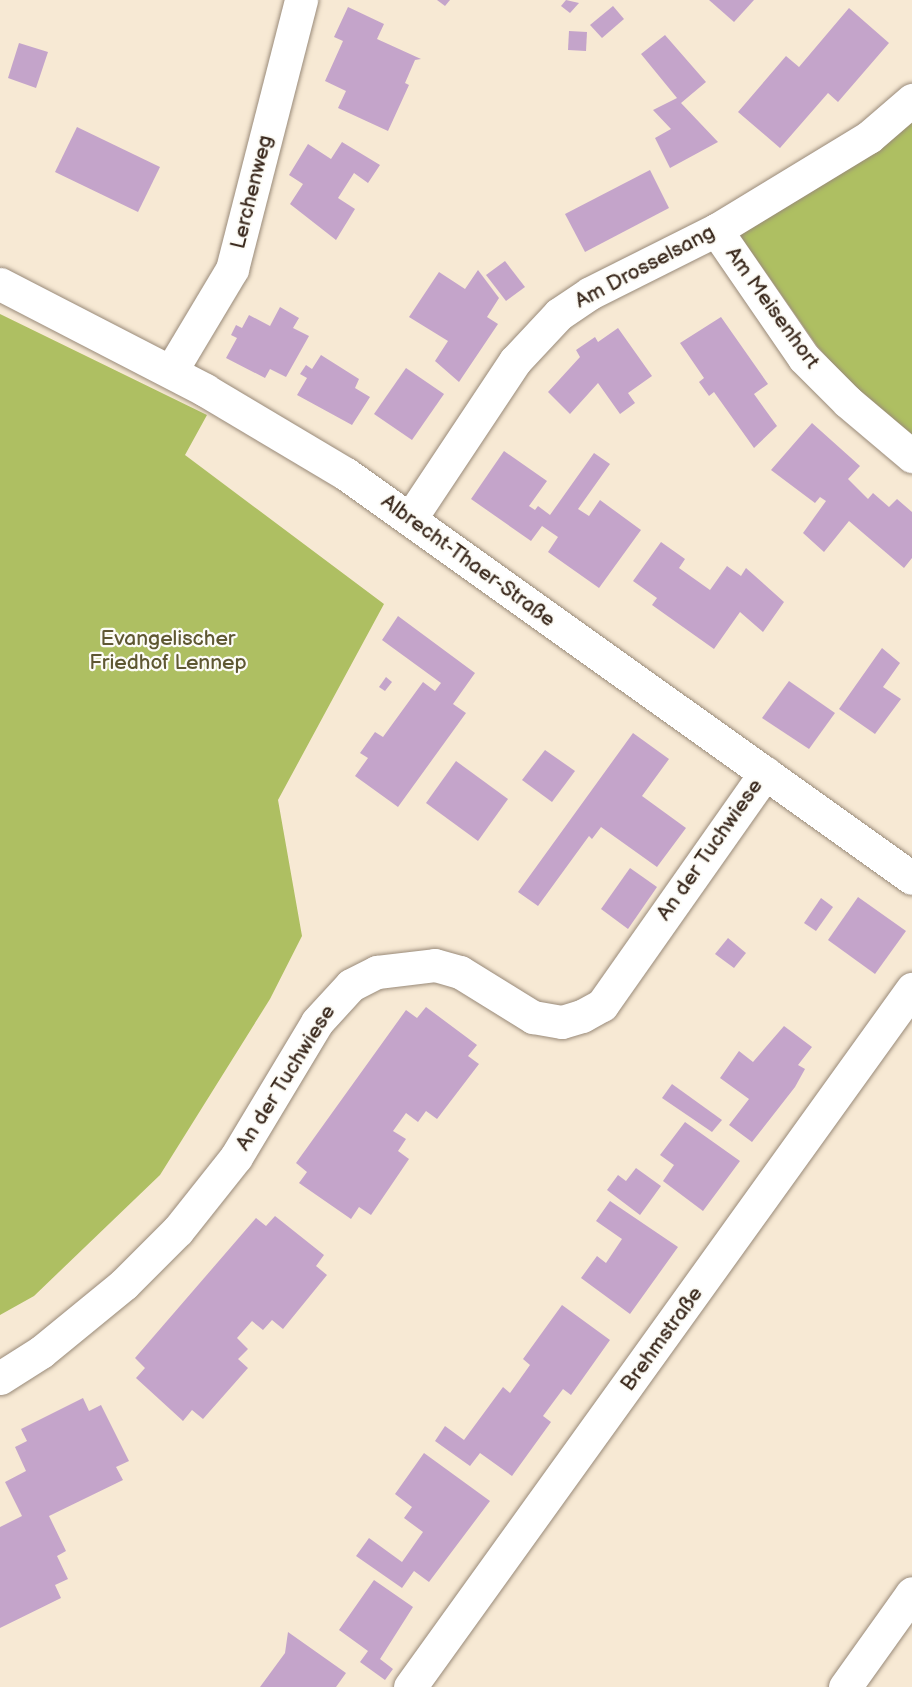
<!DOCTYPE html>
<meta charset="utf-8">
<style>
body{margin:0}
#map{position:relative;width:912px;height:1687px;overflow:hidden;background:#f7e9d4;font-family:"Balsamiq Sans",sans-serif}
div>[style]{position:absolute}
.green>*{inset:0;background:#aebf62}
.building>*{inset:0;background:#c4a4ca}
.roads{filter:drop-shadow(0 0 2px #998a79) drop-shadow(0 0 2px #998a79)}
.minor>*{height:33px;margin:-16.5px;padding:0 16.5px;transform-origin:16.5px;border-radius:16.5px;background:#fff}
span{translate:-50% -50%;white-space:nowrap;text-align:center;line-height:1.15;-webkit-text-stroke:4.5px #fdfcf7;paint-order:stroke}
.street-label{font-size:21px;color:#3b2a1e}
.park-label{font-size:21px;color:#5e5732}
</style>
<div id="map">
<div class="green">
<div style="clip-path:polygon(912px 120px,912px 438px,859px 394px,817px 346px,739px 234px)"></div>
<div style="clip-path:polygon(0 314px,207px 415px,185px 455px,384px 604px,278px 800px,302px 936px,270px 999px,160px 1175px,34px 1296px,0 1315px)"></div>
</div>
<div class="building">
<div style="clip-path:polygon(437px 0,450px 0,445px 6px)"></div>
<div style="clip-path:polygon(566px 0,579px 3px,570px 13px,561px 6px)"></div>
<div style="clip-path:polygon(709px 0,754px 0,734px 22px)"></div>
<div style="clip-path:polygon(613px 6px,624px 19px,602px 38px,590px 25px)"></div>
<div style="clip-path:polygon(348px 7px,384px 24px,377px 39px,421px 59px,415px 60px,405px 83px,409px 85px,388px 131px,338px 108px,346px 91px,325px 81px,343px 41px,334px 37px)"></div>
<div style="clip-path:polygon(849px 8px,889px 43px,838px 102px,828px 93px,780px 148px,738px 112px,786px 56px,799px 67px)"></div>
<div style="clip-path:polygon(569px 31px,587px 32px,586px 51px,568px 50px)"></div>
<div style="clip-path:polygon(665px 35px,706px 82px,681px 103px,718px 142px,670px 168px,655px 138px,671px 129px,653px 110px,677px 98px,641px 54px)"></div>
<div style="clip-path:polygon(19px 43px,48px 52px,36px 88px,8px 78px)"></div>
<div style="clip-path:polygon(77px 127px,160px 167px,138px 212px,55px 172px)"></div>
<div style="clip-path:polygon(342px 142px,380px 165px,368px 183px,354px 173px,338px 198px,355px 209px,336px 240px,290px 204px,303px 184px,289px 175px,308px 144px,331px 159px)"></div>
<div style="clip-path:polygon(650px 170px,669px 208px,585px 252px,565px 214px)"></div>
<div style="clip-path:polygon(505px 261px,525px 287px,506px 301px,486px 275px)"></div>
<div style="clip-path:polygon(478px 270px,499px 298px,487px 317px,498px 324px,459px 382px,435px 361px,448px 341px,409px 317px,439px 272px,465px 289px)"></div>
<div style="clip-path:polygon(280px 307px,299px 318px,293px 328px,309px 336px,286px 377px,270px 369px,265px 378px,226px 358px,237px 338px,231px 335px,236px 325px,242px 328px,249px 315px,270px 326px)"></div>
<div style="clip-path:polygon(721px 317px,768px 384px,754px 394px,777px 426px,754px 448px,714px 392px,709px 396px,699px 382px,704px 378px,680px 343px)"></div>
<div style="clip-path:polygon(618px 328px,652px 376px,628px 393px,635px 403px,620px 414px,598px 383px,570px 414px,548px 392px,580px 357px,576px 350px,595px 337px,598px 342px)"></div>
<div style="clip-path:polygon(321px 355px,359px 379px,355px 388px,370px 397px,352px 425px,297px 395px,307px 378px,300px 374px,306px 365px,312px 369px)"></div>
<div style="clip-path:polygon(406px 368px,444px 394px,412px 440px,374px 414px)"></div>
<div style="clip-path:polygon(812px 423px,860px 466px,848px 479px,868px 499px,873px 493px,889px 507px,897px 499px,912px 512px,912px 558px,904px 568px,849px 521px,824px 552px,803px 533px,826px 501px,820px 497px,815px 503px,771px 470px)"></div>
<div style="clip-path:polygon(504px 451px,547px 481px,529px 506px,535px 510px,538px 506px,550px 515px,594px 453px,610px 464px,578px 509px,589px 516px,600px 500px,641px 530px,599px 588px,548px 552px,558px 537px,542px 526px,531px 541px,471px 499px)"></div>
<div style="clip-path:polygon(661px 542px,685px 559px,679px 568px,710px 590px,727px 566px,741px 576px,746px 568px,784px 602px,763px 632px,740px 612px,714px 649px,652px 605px,657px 598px,633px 581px)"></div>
<div style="clip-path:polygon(398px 616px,475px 673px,453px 704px,466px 713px,398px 807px,355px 776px,368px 758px,360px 753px,375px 732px,383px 737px,423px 682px,435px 691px,441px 683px,382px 640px)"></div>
<div style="clip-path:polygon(882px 648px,900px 663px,883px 687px,901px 699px,875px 734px,839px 709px)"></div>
<div style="clip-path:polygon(386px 677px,392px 682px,385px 691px,379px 687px)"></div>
<div style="clip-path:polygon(789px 681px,835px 713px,809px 749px,762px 718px)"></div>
<div style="clip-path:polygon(633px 733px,669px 759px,642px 796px,686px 828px,657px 867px,601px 827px,592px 839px,589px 836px,538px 906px,518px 892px)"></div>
<div style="clip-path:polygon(545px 750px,575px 771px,552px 802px,522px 780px)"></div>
<div style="clip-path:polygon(456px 761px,508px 799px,478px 841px,426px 803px)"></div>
<div style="clip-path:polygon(630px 868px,657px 887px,628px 929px,601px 909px)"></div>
<div style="clip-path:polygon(858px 897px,906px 931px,875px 974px,828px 940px)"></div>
<div style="clip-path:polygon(821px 898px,833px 907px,816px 931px,804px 923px)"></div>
<div style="clip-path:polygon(728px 938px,746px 953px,734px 968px,715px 954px)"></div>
<div style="clip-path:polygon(426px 1007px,477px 1045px,468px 1056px,479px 1064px,437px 1119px,426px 1111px,418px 1122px,406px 1113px,393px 1131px,406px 1139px,398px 1151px,409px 1159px,371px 1215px,359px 1207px,351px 1219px,299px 1183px,307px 1172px,296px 1163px,406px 1010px,417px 1018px)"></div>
<div style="clip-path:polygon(784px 1026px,812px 1047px,798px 1065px,805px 1069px,795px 1087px,752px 1142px,729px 1125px,749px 1099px,720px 1078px,739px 1051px,753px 1062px)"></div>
<div style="clip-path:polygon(672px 1084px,722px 1120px,712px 1132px,662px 1098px)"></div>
<div style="clip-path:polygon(685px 1122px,740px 1161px,703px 1211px,663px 1181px,674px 1165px,660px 1155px)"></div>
<div style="clip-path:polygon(636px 1168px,661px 1186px,640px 1215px,607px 1190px,618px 1175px,626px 1181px)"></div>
<div style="clip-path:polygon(610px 1201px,678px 1247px,630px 1314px,581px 1278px,597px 1256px,606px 1263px,622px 1239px,596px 1221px)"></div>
<div style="clip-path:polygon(275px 1216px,324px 1255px,316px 1266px,327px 1275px,283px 1329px,272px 1320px,263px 1330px,252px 1321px,237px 1338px,248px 1349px,238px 1359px,248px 1368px,203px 1419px,192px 1410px,183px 1421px,136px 1378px,145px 1368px,135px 1358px,256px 1218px,266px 1226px)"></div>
<div style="clip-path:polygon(562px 1305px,610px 1340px,571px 1395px,563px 1389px,543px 1416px,551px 1422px,512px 1476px,480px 1453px,470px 1466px,435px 1441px,445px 1426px,464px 1440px,503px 1387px,510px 1393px,530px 1365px,523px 1359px)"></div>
<div style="clip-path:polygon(83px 1398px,89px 1411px,101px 1405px,129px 1461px,116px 1467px,123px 1480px,49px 1516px,66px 1551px,57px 1556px,68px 1579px,55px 1585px,61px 1598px,0 1628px,0 1527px,22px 1516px,5px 1482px,26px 1471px,15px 1447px,27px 1441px,21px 1429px)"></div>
<div style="clip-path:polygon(424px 1453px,490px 1501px,429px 1582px,414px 1571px,402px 1588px,356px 1556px,369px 1538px,402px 1562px,423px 1532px,404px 1518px,412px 1507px,395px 1494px)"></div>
<div style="clip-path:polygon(374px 1580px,413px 1607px,380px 1659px,393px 1669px,385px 1680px,360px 1662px,368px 1651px,339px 1630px)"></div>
<div style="clip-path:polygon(288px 1632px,346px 1673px,336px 1687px,260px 1687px,285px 1653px)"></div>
</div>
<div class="roads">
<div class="minor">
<div style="left:716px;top:230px;width:155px;rotate:55.5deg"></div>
<div style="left:804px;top:358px;width:62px;rotate:45deg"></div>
<div style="left:848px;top:402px;width:84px;rotate:40.2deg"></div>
<div style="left:0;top:284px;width:231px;rotate:27.3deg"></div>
<div style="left:205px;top:390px;width:164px;rotate:30.8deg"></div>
<div style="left:346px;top:474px;width:695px;rotate:35.52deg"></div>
<div style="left:171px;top:371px;width:119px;rotate:-59.1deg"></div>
<div style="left:232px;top:269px;width:278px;rotate:-75.6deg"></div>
<div style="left:410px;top:519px;width:190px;rotate:-56.4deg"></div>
<div style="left:515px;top:361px;width:64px;rotate:-46.9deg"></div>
<div style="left:559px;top:314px;width:37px;rotate:-34deg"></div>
<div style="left:590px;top:293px;width:141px;rotate:-26.6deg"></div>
<div style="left:716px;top:230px;width:179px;rotate:-31.3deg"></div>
<div style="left:869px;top:137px;width:57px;rotate:-40.7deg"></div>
<div style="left:0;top:1378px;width:49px;rotate:-32.4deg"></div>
<div style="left:41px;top:1352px;width:107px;rotate:-39.3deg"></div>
<div style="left:124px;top:1284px;width:76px;rotate:-45deg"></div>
<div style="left:178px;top:1230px;width:93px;rotate:-51.5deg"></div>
<div style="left:236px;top:1157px;width:157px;rotate:-59deg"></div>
<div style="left:317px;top:1022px;width:50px;rotate:-47.4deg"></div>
<div style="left:351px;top:985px;width:29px;rotate:-27deg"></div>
<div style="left:377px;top:972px;width:58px;rotate:-6.9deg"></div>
<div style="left:435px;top:965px;width:26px;rotate:16deg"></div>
<div style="left:460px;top:972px;width:86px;rotate:31.7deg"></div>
<div style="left:533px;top:1017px;width:29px;rotate:10deg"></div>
<div style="left:562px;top:1022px;width:21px;rotate:-17deg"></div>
<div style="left:582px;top:1016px;width:23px;rotate:-29deg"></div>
<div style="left:602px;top:1005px;width:284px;rotate:-54.9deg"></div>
<div style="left:410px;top:1687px;width:860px;rotate:-54.28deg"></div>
<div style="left:845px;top:1687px;width:115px;rotate:-54.5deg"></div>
</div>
</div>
<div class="street-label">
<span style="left:252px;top:192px;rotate:-76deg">Lerchenweg</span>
<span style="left:645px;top:267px;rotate:-28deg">Am Drosselsang</span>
<span style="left:772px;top:308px;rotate:54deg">Am Meisenhort</span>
<span style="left:468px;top:561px;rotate:36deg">Albrecht-Thaer-Straße</span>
<span style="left:710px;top:850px;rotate:-55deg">An der Tuchwiese</span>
<span style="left:286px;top:1078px;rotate:-58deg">An der Tuchwiese</span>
<span style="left:662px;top:1339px;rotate:-54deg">Brehmstraße</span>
</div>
<div class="park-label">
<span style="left:168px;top:651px">Evangelischer<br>Friedhof Lennep</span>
</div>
</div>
